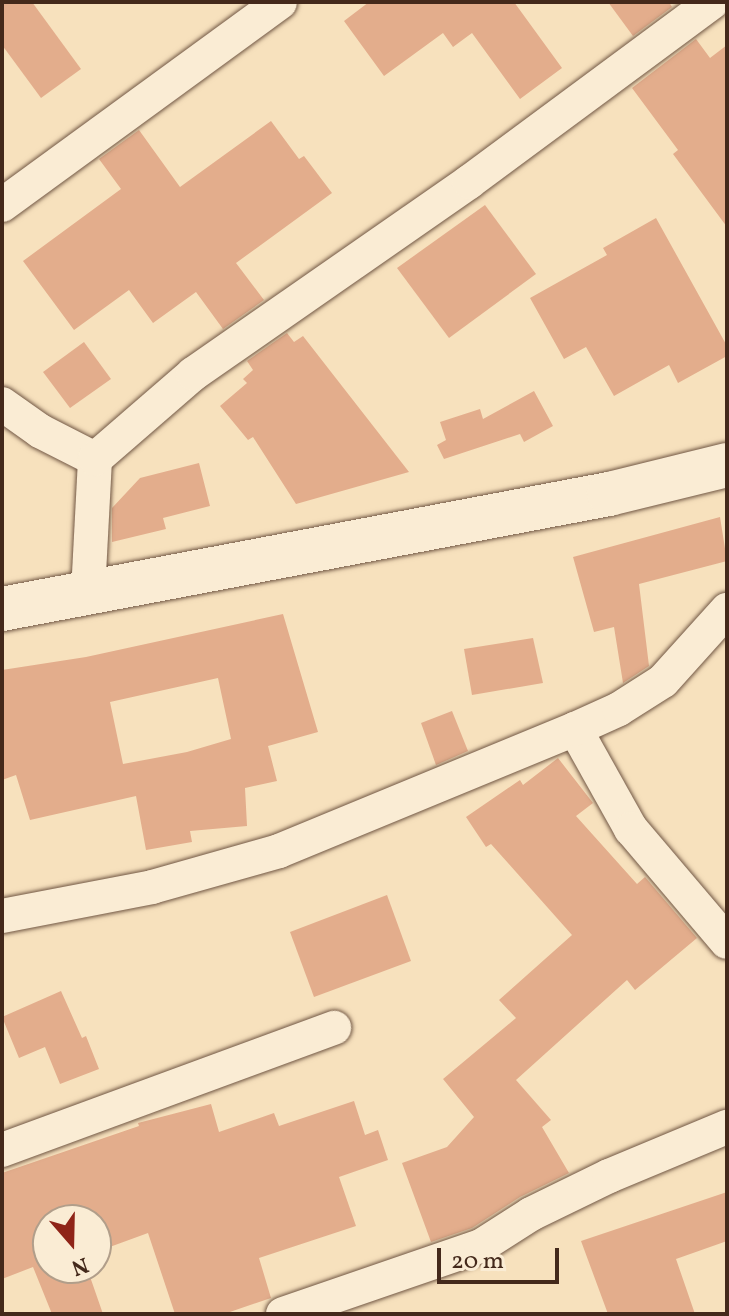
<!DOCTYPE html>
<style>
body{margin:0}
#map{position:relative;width:729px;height:1316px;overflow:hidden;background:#f7e1bd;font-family:Vollkorn,serif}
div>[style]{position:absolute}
.building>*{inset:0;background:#e3ad8c}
.roads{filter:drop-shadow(0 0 2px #715744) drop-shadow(0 0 2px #715744)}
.street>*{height:34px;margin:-17px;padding:0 17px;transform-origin:17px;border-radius:17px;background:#faecd4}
.secondary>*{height:44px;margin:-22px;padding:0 22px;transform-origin:22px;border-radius:22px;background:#faecd4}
span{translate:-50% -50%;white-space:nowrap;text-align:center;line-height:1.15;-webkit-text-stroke:7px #faecd4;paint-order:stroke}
.frame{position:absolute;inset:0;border:4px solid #44291b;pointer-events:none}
.north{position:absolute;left:32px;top:1204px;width:80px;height:80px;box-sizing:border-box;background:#faecd4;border:2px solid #b19e8a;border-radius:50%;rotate:160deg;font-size:22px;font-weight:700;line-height:32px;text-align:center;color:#44291b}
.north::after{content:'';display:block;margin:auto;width:28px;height:36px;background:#8f2418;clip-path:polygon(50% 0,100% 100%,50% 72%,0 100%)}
.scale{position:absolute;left:437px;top:1248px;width:122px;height:36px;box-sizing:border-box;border:4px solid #44291b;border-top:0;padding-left:10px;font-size:24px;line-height:28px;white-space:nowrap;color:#44291b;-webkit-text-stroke:6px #faecd4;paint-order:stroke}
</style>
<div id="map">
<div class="building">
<div style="clip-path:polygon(2px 2px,32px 2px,81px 69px,41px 98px,2px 45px)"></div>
<div style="clip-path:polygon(369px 2px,514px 2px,562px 68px,520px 99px,472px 33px,453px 47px,443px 33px,384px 76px,344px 21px)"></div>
<div style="clip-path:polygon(608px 2px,669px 2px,672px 7px,633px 36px)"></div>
<div style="clip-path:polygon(696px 39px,710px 58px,727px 45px,727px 227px,673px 154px,678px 150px,632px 88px)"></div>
<div style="clip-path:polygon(271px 121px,299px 159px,304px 156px,332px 193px,236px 263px,264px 300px,223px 329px,196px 292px,153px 323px,129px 290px,74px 330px,23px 261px,121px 189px,99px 159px,139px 130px,180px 187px)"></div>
<div style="clip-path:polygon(485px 205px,536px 274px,449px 338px,397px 268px)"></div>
<div style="clip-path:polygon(656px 218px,727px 346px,727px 356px,678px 383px,669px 365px,614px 396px,586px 347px,564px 359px,530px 298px,607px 255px,603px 248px)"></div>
<div style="clip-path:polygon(287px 333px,294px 342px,303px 336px,409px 472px,296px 504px,253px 437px,248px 440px,220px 406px,247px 383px,243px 379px,253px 370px,247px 361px)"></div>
<div style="clip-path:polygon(84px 342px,111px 379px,70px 408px,43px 372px)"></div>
<div style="clip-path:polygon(534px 391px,553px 426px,524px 442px,520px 434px,444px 459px,437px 445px,446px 440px,440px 422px,480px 409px,483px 419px)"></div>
<div style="clip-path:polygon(199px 463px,210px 506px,163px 518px,166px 529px,112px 542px,112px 508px,140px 478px)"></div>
<div style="clip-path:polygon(720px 517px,727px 561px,639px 584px,649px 666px,623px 683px,614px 627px,594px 632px,573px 557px)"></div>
<div style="clip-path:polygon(evenodd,283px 614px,318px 732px,268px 746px,277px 781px,245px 788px,247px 826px,190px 831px,192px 842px,146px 850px,136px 796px,30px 820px,16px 775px,2px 780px,2px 670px,86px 657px,283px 614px,218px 678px,231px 739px,187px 752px,123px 764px,110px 702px,218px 678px)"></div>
<div style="clip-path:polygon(533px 638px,543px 683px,472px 695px,464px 649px)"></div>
<div style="clip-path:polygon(452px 711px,468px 751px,436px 765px,421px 723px)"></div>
<div style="clip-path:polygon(558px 758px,593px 803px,576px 816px,637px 884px,645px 877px,697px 938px,635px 990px,627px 980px,516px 1080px,551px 1120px,542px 1127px,569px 1173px,520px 1197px,472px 1228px,431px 1242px,402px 1163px,447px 1147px,474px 1117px,443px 1079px,516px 1018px,499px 1000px,572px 935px,491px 844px,486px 847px,466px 817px,520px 780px,523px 785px)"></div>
<div style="clip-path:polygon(387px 895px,411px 961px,314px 997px,290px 932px)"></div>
<div style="clip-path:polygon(61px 991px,82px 1038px,86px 1036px,99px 1069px,60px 1084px,45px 1047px,19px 1058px,2px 1017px)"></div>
<div style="clip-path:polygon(354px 1101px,365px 1135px,378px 1130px,388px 1160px,339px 1177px,356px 1226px,259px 1258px,271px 1298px,224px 1314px,175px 1314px,148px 1233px,96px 1252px,96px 1220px,48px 1220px,48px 1268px,87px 1268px,103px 1314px,52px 1314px,33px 1267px,2px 1279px,2px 1173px,139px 1126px,138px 1123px,211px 1104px,219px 1132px,274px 1113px,279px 1126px)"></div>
<div style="clip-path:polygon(727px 1192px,727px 1241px,676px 1259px,695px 1314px,608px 1314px,581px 1241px)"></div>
</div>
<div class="roads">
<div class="street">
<div style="left:2px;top:205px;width:344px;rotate:-36.1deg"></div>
<div style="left:2px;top:404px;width:47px;rotate:35.4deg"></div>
<div style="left:40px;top:431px;width:62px;rotate:27deg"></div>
<div style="left:88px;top:593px;width:134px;rotate:-87deg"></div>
<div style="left:95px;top:459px;width:130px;rotate:-40.9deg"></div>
<div style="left:193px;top:374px;width:336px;rotate:-34.8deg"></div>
<div style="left:469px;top:182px;width:302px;rotate:-36.5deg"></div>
<div style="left:575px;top:729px;width:115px;rotate:60.8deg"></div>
<div style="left:631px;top:829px;width:148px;rotate:49.7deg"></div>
<div style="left:2px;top:916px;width:153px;rotate:-10.9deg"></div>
<div style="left:152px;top:887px;width:132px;rotate:-15.8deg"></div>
<div style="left:279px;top:851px;width:320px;rotate:-22.4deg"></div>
<div style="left:575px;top:729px;width:48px;rotate:-24.4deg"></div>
<div style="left:619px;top:709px;width:52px;rotate:-32.5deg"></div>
<div style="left:663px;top:681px;width:96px;rotate:-48deg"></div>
<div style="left:2px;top:1150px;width:354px;rotate:-20.2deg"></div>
<div style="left:283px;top:1314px;width:209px;rotate:-19deg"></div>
<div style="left:481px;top:1246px;width:59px;rotate:-32.6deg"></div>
<div style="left:531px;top:1214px;width:87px;rotate:-26deg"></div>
<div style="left:609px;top:1176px;width:128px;rotate:-22.6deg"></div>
</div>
<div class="secondary">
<div style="left:2px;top:609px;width:618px;rotate:-10.73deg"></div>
<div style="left:609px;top:494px;width:122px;rotate:-13.8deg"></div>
</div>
</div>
<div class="frame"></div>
<div class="north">N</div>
<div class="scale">20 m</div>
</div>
